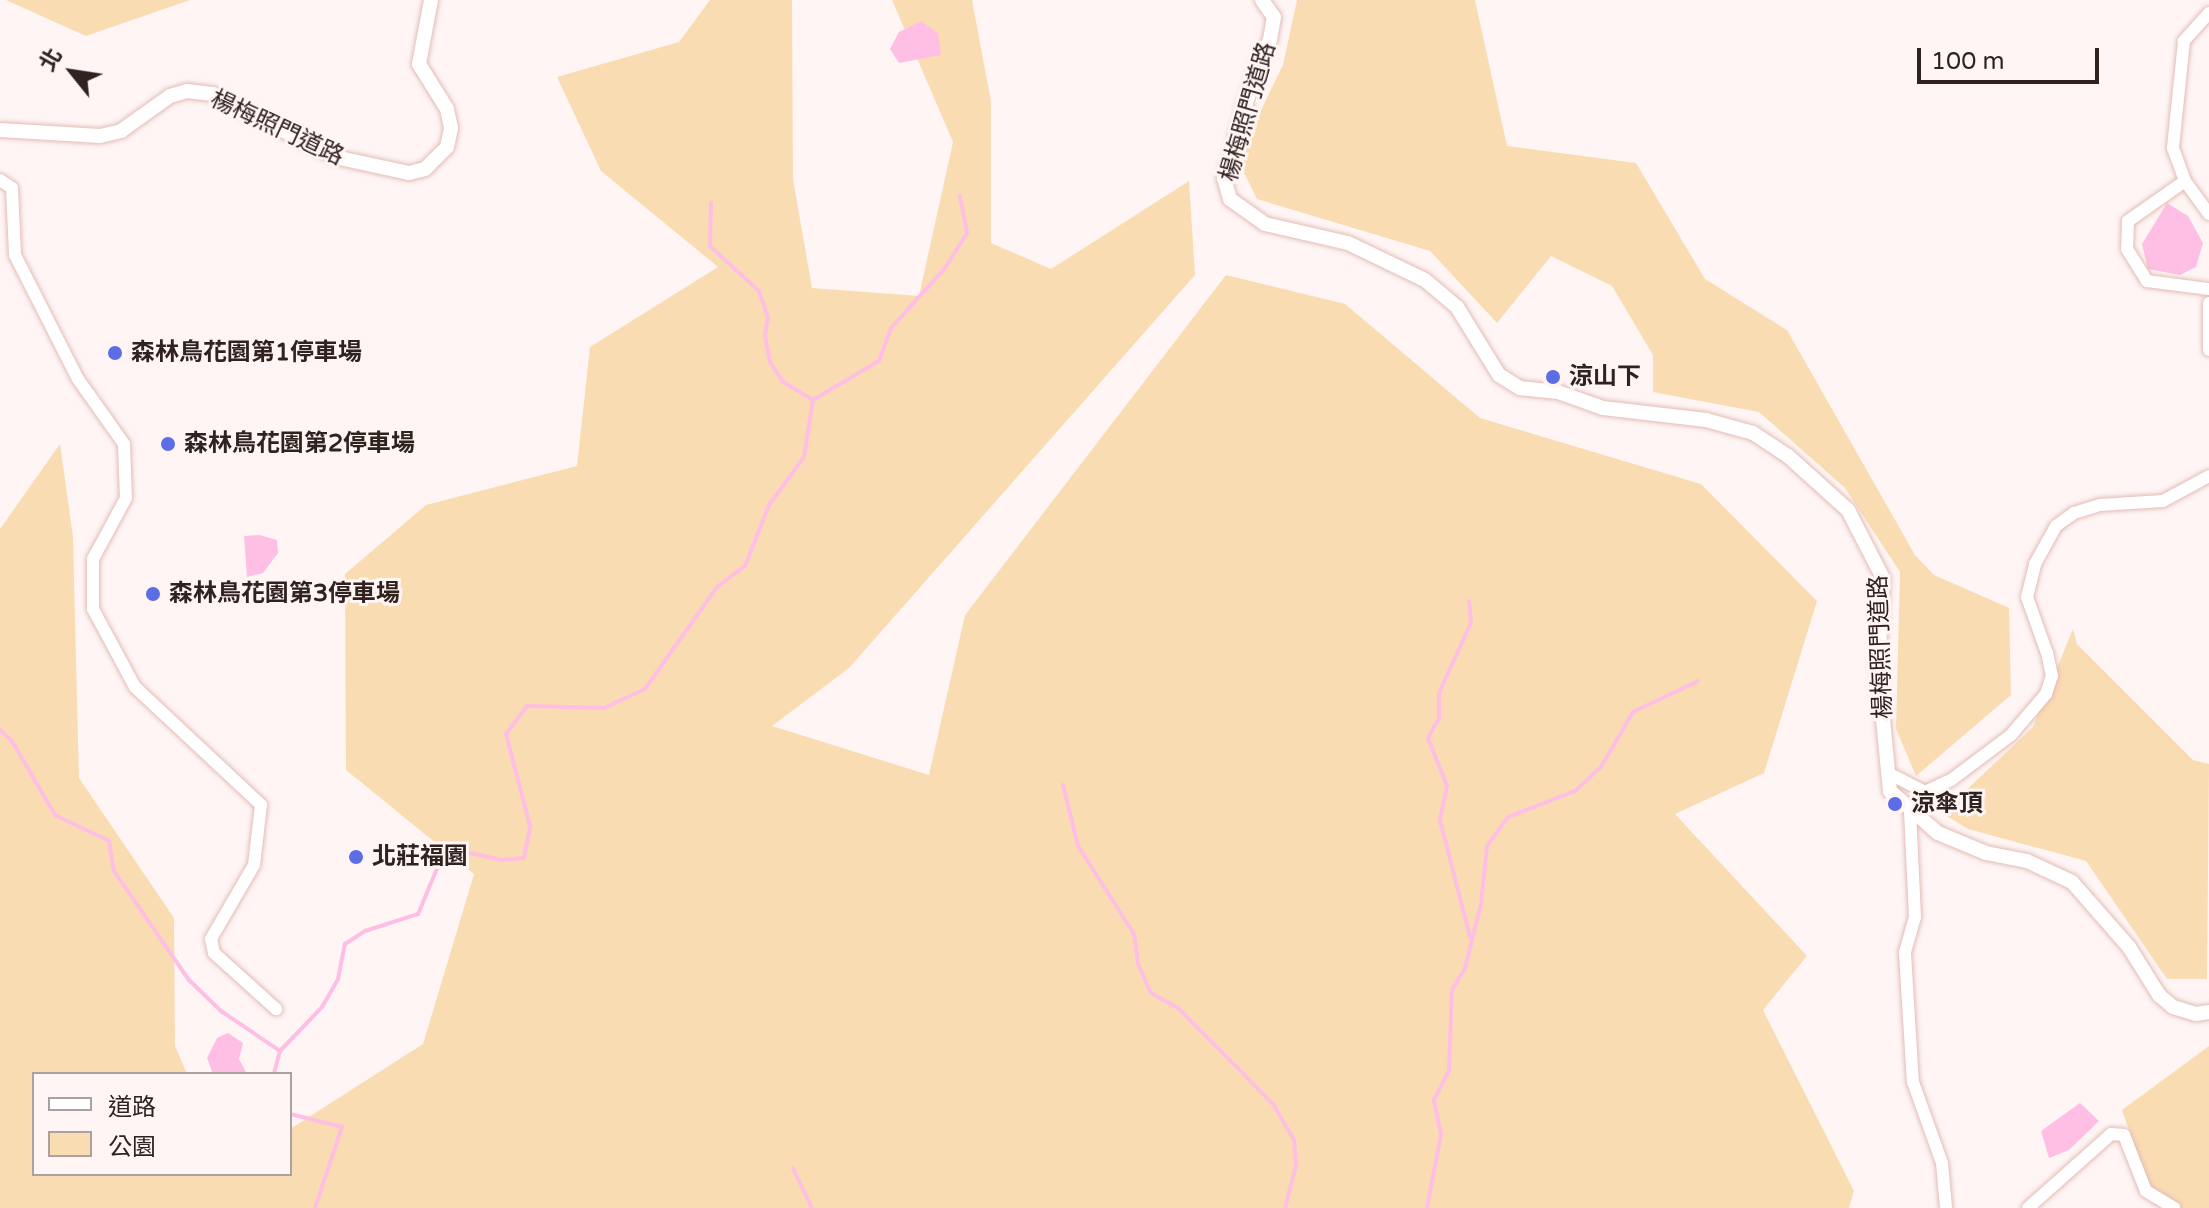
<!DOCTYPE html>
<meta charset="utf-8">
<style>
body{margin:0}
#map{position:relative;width:2209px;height:1208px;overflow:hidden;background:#fef5f4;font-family:"Varela Round","Noto Sans TC",sans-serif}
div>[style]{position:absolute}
.green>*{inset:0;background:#fadcb3}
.water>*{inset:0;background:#ffbee3}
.stream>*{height:4px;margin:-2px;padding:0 2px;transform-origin:2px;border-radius:2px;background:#ffbee3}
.roads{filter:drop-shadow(0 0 2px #e3bcb5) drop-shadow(0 0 2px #e3bcb5)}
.minor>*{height:12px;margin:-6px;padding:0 6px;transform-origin:6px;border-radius:6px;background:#fff}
.tertiary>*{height:14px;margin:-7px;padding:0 7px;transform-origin:7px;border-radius:7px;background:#fff}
.dots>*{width:22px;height:22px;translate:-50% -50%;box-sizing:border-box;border:4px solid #fef5f4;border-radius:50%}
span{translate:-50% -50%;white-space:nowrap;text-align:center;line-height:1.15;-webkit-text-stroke:6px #fef5f4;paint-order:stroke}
.street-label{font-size:24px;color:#30221f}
.poi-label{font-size:24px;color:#30221f;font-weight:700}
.left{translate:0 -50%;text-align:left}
.legend{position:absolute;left:32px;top:1072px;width:260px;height:104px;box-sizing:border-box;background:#fef5f4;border:2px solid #aca19f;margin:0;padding:10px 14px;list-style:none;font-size:24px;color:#30221f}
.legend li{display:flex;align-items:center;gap:16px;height:40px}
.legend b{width:40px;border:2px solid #aca19f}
.north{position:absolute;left:32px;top:32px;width:80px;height:80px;-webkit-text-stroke:6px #fef5f4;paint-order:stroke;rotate:300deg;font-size:22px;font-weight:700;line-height:32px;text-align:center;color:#30221f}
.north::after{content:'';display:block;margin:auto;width:28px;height:36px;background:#30221f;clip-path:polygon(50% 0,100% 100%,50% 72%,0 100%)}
.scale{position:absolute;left:1917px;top:48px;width:182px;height:36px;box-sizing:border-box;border:4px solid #30221f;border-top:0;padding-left:10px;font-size:24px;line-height:28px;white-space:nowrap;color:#30221f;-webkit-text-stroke:6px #fef5f4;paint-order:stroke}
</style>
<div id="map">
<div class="green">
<div style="clip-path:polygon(6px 0,190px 0,86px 36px)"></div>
<div style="clip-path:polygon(710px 0,792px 0,793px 179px,812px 288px,919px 296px,953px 142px,892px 0,972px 0,991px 101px,991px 243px,1051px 269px,1189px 181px,1195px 275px,849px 668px,772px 726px,929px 775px,965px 615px,1226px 275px,1345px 304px,1480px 418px,1701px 484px,1817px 601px,1764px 773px,1675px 814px,1807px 956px,1763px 1010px,1854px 1191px,1849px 1208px,0 1208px,0 529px,60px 444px,73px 537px,79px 778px,174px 918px,175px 1046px,187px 1074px,34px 1074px,34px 1174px,290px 1174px,290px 1129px,423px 1044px,474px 874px,346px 770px,345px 574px,426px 505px,577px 466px,590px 347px,718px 267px,601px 171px,557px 77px,679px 42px)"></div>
<div style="clip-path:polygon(1297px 0,1475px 0,1507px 146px,1636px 163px,1705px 279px,1787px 330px,1915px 555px,1934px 575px,2009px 608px,2011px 695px,1916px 776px,1896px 729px,1900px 572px,1845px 488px,1759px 412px,1653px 392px,1653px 355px,1612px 286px,1551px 256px,1497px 323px,1430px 251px,1257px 199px,1237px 159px,1283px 65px)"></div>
<div style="clip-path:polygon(2073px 629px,2077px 644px,2193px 760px,2209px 764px,2207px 979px,2167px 979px,2086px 861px,1968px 829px,1942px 813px,2033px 727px)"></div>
<div style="clip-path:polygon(2209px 1046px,2209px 1208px,2179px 1208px,2151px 1193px,2122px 1110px)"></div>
</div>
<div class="water">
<div style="clip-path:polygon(921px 21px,938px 33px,941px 55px,899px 63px,890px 49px,899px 32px)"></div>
<div style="clip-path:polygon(2167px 203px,2188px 216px,2203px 243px,2196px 267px,2180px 275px,2148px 269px,2142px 244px)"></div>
<div style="clip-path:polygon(259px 535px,277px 540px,278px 553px,263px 573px,247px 577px,244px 536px)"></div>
<div style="clip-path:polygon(228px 1033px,243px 1043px,239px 1059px,247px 1074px,213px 1074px,207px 1058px,217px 1038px)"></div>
<div style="clip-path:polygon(2080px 1103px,2099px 1121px,2069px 1150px,2049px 1158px,2041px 1131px)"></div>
</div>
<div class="stream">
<div style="left:711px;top:203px;width:43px;rotate:91.3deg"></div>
<div style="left:710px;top:246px;width:67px;rotate:42.6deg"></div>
<div style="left:759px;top:291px;width:28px;rotate:71deg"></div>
<div style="left:768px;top:317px;width:19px;rotate:99deg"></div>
<div style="left:765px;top:336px;width:26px;rotate:79deg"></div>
<div style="left:770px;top:362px;width:24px;rotate:57deg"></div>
<div style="left:783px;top:382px;width:35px;rotate:31deg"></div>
<div style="left:1469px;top:601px;width:22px;rotate:85deg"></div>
<div style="left:1471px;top:623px;width:77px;rotate:114.6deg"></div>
<div style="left:1439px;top:693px;width:25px;rotate:90deg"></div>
<div style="left:1439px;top:718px;width:23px;rotate:119deg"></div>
<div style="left:1428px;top:738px;width:52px;rotate:68.4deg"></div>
<div style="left:1447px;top:786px;width:35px;rotate:102deg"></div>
<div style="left:1440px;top:820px;width:121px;rotate:75.6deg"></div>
<div style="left:0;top:730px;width:16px;rotate:43deg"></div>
<div style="left:12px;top:741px;width:86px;rotate:59.8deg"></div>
<div style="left:55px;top:815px;width:60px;rotate:25.7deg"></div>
<div style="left:109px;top:841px;width:30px;rotate:81deg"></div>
<div style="left:114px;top:871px;width:132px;rotate:55.5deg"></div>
<div style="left:189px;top:980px;width:45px;rotate:44.1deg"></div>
<div style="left:221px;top:1011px;width:71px;rotate:34.1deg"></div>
<div style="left:280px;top:1051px;width:24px;rotate:105deg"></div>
<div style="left:1063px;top:785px;width:63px;rotate:76.2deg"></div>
<div style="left:1078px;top:846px;width:104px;rotate:57.5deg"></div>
<div style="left:1134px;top:934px;width:30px;rotate:82deg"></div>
<div style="left:1138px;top:964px;width:32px;rotate:66deg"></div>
<div style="left:1151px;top:993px;width:31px;rotate:29deg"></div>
<div style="left:1178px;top:1008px;width:135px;rotate:45.3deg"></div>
<div style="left:1273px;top:1104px;width:42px;rotate:59.7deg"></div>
<div style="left:1294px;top:1140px;width:25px;rotate:85deg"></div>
<div style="left:1296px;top:1165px;width:44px;rotate:104.3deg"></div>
<div style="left:280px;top:1051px;width:61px;rotate:-46.3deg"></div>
<div style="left:322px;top:1007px;width:32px;rotate:-60deg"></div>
<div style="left:338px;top:979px;width:36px;rotate:-79deg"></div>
<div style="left:345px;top:944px;width:24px;rotate:-33deg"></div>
<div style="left:365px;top:931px;width:56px;rotate:-17.8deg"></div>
<div style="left:418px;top:914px;width:60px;rotate:-67.3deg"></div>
<div style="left:441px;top:859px;width:31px;rotate:-11deg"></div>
<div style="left:471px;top:853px;width:31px;rotate:13deg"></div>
<div style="left:501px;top:860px;width:23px;rotate:-5deg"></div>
<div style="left:524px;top:858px;width:33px;rotate:-79deg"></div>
<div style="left:530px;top:826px;width:95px;rotate:-104.6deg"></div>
<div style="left:506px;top:734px;width:35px;rotate:-53deg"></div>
<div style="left:527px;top:706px;width:77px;rotate:1.5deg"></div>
<div style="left:604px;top:708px;width:45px;rotate:-24.9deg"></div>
<div style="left:645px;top:689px;width:125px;rotate:-54.8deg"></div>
<div style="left:717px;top:587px;width:35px;rotate:-37deg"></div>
<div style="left:745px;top:566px;width:66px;rotate:-68.5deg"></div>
<div style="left:769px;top:505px;width:59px;rotate:-53.9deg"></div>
<div style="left:804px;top:457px;width:58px;rotate:-81deg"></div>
<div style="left:813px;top:400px;width:77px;rotate:-30.6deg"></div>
<div style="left:879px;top:361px;width:35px;rotate:-70deg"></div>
<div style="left:891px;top:328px;width:81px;rotate:-48deg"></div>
<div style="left:945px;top:268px;width:41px;rotate:-57.8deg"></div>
<div style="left:967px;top:233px;width:38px;rotate:-101deg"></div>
<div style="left:290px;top:1114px;width:54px;rotate:14deg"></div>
<div style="left:342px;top:1127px;width:85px;rotate:108.4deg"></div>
<div style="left:793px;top:1168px;width:44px;rotate:64.6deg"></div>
<div style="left:1427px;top:1208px;width:75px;rotate:-79.3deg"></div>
<div style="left:1441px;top:1134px;width:35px;rotate:-102deg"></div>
<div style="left:1434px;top:1100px;width:34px;rotate:-63deg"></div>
<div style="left:1449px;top:1070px;width:80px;rotate:-87.9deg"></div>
<div style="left:1452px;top:990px;width:26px;rotate:-59deg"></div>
<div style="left:1465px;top:968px;width:66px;rotate:-76deg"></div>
<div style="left:1481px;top:904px;width:58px;rotate:-84.1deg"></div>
<div style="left:1487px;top:846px;width:36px;rotate:-54deg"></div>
<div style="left:1508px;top:817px;width:72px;rotate:-21.2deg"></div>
<div style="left:1575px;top:791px;width:35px;rotate:-43deg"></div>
<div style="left:1601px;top:767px;width:64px;rotate:-59.8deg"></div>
<div style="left:1633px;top:712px;width:72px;rotate:-25.5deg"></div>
</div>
<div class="roads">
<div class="minor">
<div style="left:2209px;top:13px;width:38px;rotate:132deg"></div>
<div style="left:2184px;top:41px;width:108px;rotate:95.9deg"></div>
<div style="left:2173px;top:148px;width:35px;rotate:70deg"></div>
<div style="left:2185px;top:181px;width:41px;rotate:54deg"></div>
<div style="left:0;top:180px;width:14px;rotate:34deg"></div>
<div style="left:12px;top:188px;width:67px;rotate:87.4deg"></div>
<div style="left:15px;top:255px;width:139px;rotate:63.1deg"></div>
<div style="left:78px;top:379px;width:80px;rotate:54.7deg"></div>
<div style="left:124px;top:444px;width:54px;rotate:87.9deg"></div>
<div style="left:126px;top:498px;width:69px;rotate:118.4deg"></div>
<div style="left:93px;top:559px;width:50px;rotate:90deg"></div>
<div style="left:93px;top:609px;width:89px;rotate:61.7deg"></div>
<div style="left:135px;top:687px;width:173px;rotate:43.1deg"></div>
<div style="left:261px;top:805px;width:60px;rotate:96.7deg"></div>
<div style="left:254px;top:865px;width:86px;rotate:120.2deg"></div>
<div style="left:211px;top:939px;width:14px;rotate:78deg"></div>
<div style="left:214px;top:953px;width:84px;rotate:42.1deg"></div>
<div style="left:2185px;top:181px;width:70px;rotate:144.9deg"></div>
<div style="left:2128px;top:221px;width:28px;rotate:92deg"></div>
<div style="left:2127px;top:249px;width:38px;rotate:58deg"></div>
<div style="left:2147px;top:281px;width:63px;rotate:7.4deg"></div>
<div style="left:2209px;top:303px;width:47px;rotate:90deg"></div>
<div style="left:1888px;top:773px;width:42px;rotate:27.2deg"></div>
<div style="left:1925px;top:792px;width:29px;rotate:-25deg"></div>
<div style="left:1951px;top:780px;width:75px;rotate:-36.9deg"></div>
<div style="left:2011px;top:735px;width:54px;rotate:-49.5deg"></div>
<div style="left:2046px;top:694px;width:19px;rotate:-72deg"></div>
<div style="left:2052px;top:676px;width:24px;rotate:-102deg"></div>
<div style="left:2047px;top:653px;width:59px;rotate:-109.7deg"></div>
<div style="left:2027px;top:597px;width:34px;rotate:-76deg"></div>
<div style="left:2035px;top:564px;width:43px;rotate:-61.1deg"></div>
<div style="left:2056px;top:526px;width:22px;rotate:-36deg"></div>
<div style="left:2074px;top:513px;width:27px;rotate:-17deg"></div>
<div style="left:2100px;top:505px;width:63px;rotate:-3.6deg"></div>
<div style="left:2163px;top:501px;width:52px;rotate:-28.5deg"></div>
<div style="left:1910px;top:811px;width:106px;rotate:87.3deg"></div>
<div style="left:1915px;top:917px;width:37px;rotate:106deg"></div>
<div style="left:1905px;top:953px;width:129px;rotate:86.5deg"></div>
<div style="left:1913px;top:1082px;width:86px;rotate:70.3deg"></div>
<div style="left:1942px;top:1163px;width:45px;rotate:84.9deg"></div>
<div style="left:2028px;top:1208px;width:111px;rotate:-41.7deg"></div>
<div style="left:2111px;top:1134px;width:13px;rotate:4deg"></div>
<div style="left:2124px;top:1135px;width:60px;rotate:68.6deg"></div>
<div style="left:2146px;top:1191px;width:33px;rotate:31deg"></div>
</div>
<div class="tertiary">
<div style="left:1262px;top:0;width:21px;rotate:55deg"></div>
<div style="left:1274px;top:17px;width:23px;rotate:100deg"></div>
<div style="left:1270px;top:40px;width:29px;rotate:117deg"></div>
<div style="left:1257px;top:66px;width:117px;rotate:106.4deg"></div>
<div style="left:1224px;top:178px;width:22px;rotate:74deg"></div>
<div style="left:1230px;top:199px;width:43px;rotate:35.5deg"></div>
<div style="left:1265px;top:224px;width:85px;rotate:12.9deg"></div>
<div style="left:1348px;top:243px;width:85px;rotate:25.7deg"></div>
<div style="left:1425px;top:280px;width:42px;rotate:40.2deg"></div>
<div style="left:1457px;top:307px;width:80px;rotate:58.3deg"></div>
<div style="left:1499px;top:375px;width:25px;rotate:32deg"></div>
<div style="left:1520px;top:388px;width:38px;rotate:6deg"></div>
<div style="left:1558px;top:392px;width:48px;rotate:19.6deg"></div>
<div style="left:1603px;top:408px;width:104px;rotate:6.6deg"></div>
<div style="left:1706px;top:420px;width:49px;rotate:15.5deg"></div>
<div style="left:1753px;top:433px;width:42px;rotate:33.3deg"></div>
<div style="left:1788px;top:456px;width:81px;rotate:42deg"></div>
<div style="left:1848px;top:510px;width:76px;rotate:62.8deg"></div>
<div style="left:1883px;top:578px;width:89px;rotate:93.2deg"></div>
<div style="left:1878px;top:667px;width:125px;rotate:84.5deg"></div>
<div style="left:1890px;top:791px;width:64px;rotate:41.2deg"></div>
<div style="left:1938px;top:833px;width:52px;rotate:22.6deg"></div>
<div style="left:1986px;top:853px;width:42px;rotate:11deg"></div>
<div style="left:2027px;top:861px;width:50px;rotate:25deg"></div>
<div style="left:2072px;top:882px;width:86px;rotate:48.8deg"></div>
<div style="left:2129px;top:947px;width:57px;rotate:58deg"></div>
<div style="left:2159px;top:995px;width:18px;rotate:41deg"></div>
<div style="left:2173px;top:1007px;width:24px;rotate:17deg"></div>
<div style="left:2196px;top:1014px;width:13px;rotate:-9deg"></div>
<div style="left:0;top:130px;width:100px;rotate:3.4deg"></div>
<div style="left:100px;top:136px;width:22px;rotate:-13deg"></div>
<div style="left:121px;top:131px;width:60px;rotate:-35.5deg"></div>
<div style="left:170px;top:96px;width:18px;rotate:-16deg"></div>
<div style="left:187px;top:91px;width:25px;rotate:7deg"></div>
<div style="left:212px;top:94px;width:138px;rotate:27.1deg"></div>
<div style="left:335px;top:157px;width:76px;rotate:12.2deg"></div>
<div style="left:409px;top:173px;width:16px;rotate:-14deg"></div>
<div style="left:425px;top:169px;width:31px;rotate:-45deg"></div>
<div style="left:447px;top:147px;width:19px;rotate:-78deg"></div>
<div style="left:451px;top:128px;width:19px;rotate:-102deg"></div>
<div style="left:447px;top:109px;width:53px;rotate:-121.9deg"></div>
<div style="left:419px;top:64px;width:65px;rotate:-79.4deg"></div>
</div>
</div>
<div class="dots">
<div style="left:115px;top:353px;background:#5d6de5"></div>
<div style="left:1553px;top:377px;background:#5d6de5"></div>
<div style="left:168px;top:444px;background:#5d6de5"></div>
<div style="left:153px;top:594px;background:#5d6de5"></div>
<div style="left:1895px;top:804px;background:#5d6de5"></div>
<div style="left:356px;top:857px;background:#5d6de5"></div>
</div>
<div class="street-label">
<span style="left:1248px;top:112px;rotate:-74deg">楊梅照門道路</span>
<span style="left:277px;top:128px;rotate:25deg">楊梅照門道路</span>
<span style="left:1881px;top:647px;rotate:-92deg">楊梅照門道路</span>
</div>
<div class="poi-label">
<span class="left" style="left:131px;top:353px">森林鳥花園第1停車場</span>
<span class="left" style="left:1569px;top:377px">涼山下</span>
<span class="left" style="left:184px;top:444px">森林鳥花園第2停車場</span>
<span class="left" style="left:169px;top:594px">森林鳥花園第3停車場</span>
<span class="left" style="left:1911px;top:804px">涼傘頂</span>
<span class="left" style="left:372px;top:857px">北莊福園</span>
</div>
<ul class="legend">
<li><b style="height:10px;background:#fff"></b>道路</li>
<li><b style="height:22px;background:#fadcb3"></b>公園</li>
</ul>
<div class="north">北</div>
<div class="scale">100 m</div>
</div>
